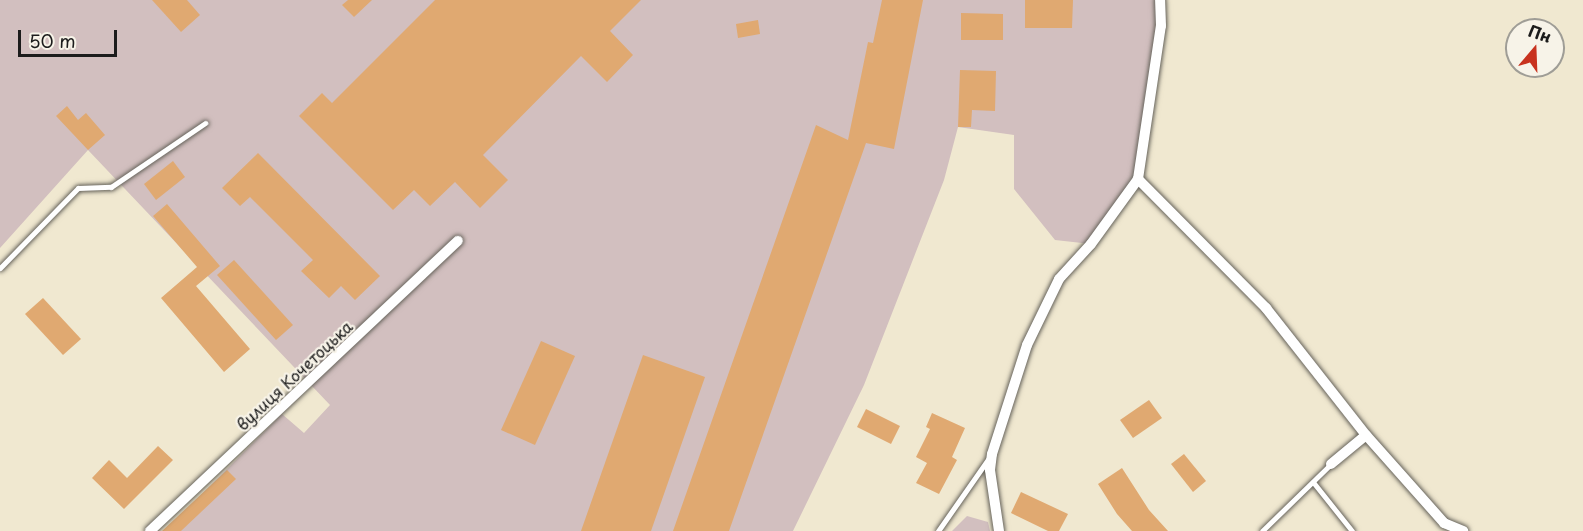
<!DOCTYPE html>
<meta charset="utf-8">
<style>
body{margin:0}
#map{position:relative;width:1583px;height:531px;overflow:hidden;background:#f0e8d0;font-family:"Playpen Sans",sans-serif}
div>[style]{position:absolute}
.industrial>*{inset:0;background:#d2bfbf}
.building>*{inset:0;background:#e0a971}
.roads{filter:drop-shadow(0 0 2px #66635b) drop-shadow(0 0 2px #66635b)}
.lane>*{height:5px;margin:-2.5px;padding:0 2.5px;transform-origin:2.5px;border-radius:2.5px;background:#fff}
.street>*{height:10px;margin:-5px;padding:0 5px;transform-origin:5px;border-radius:5px;background:#fff}
span{translate:-50% -50%;white-space:nowrap;text-align:center;line-height:1.15;-webkit-text-stroke:4.5px #f7f3e8;paint-order:stroke}
.street-label{font-size:16px;color:#1c1c1c}
.north{position:absolute;left:1505px;top:18px;width:60px;height:60px;box-sizing:border-box;background:#f7f3e8;border:2px solid #9f9d96;border-radius:50%;rotate:19deg;font-size:16px;font-weight:700;line-height:24px;text-align:center;color:#1c1c1c}
.north::after{content:'';display:block;margin:auto;width:21px;height:27px;background:#c8321e;clip-path:polygon(50% 0,100% 100%,50% 72%,0 100%)}
.scale{position:absolute;left:18px;top:30px;width:99px;height:27px;box-sizing:border-box;border:3px solid #1c1c1c;border-top:0;padding-left:8px;font-size:18px;line-height:21px;white-space:nowrap;color:#1c1c1c;-webkit-text-stroke:4px #f7f3e8;paint-order:stroke}
</style>
<div id="map">
<div class="industrial">
<div style="clip-path:polygon(0 0,1160px 0,1138px 179px,1091px 244px,1055px 240px,1014px 189px,1014px 135px,958px 127px,944px 180px,864px 385px,793px 531px,165px 531px,282px 414px,304px 433px,330px 405px,88px 150px,0 248px)"></div>
<div style="clip-path:polygon(967px 516px,988px 522px,990px 531px,952px 531px)"></div>
</div>
<div class="building">
<div style="clip-path:polygon(152px 0,187px 0,200px 15px,181px 32px)"></div>
<div style="clip-path:polygon(348px 0,372px 0,354px 17px,342px 5px)"></div>
<div style="clip-path:polygon(435px 0,641px 0,610px 31px,633px 55px,607px 82px,581px 56px,483px 155px,508px 180px,480px 208px,455px 182px,430px 206px,414px 190px,393px 210px,299px 116px,322px 93px,332px 103px)"></div>
<div style="clip-path:polygon(882px 0,923px 0,894px 149px,866px 143px,729px 531px,673px 531px,816px 125px,848px 140px,868px 42px,873px 43px)"></div>
<div style="clip-path:polygon(1025px 0,1073px 0,1072px 28px,1025px 28px)"></div>
<div style="clip-path:polygon(961px 13px,1003px 14px,1003px 40px,961px 40px)"></div>
<div style="clip-path:polygon(758px 20px,760px 34px,738px 38px,736px 24px)"></div>
<div style="clip-path:polygon(960px 70px,996px 71px,995px 111px,972px 110px,971px 127px,958px 127px)"></div>
<div style="clip-path:polygon(67px 106px,78px 120px,86px 113px,105px 135px,88px 150px,56px 116px)"></div>
<div style="clip-path:polygon(258px 153px,380px 276px,355px 300px,341px 286px,329px 298px,301px 271px,313px 260px,250px 197px,240px 206px,222px 188px)"></div>
<div style="clip-path:polygon(173px 161px,185px 177px,156px 200px,144px 184px)"></div>
<div style="clip-path:polygon(167px 204px,220px 266px,196px 286px,250px 349px,224px 372px,161px 298px,197px 267px,153px 216px)"></div>
<div style="clip-path:polygon(234px 260px,293px 325px,276px 340px,217px 275px)"></div>
<div style="clip-path:polygon(43px 298px,81px 339px,63px 355px,25px 314px)"></div>
<div style="clip-path:polygon(541px 341px,575px 356px,535px 445px,501px 430px)"></div>
<div style="clip-path:polygon(643px 355px,705px 377px,651px 531px,581px 531px)"></div>
<div style="clip-path:polygon(1149px 400px,1162px 418px,1133px 438px,1120px 420px)"></div>
<div style="clip-path:polygon(866px 409px,900px 426px,891px 444px,857px 427px)"></div>
<div style="clip-path:polygon(932px 413px,965px 428px,952px 457px,957px 460px,939px 494px,916px 483px,927px 463px,916px 457px,930px 429px,926px 427px)"></div>
<div style="clip-path:polygon(158px 446px,173px 460px,124px 509px,92px 478px,109px 460px,127px 478px)"></div>
<div style="clip-path:polygon(1184px 454px,1206px 481px,1193px 492px,1171px 464px)"></div>
<div style="clip-path:polygon(1122px 468px,1149px 510px,1168px 531px,1132px 531px,1117px 514px,1098px 484px)"></div>
<div style="clip-path:polygon(227px 470px,236px 479px,181px 531px,162px 531px)"></div>
<div style="clip-path:polygon(1021px 492px,1068px 514px,1059px 531px,1048px 531px,1011px 513px)"></div>
</div>
<div class="roads">
<div class="lane">
<div style="left:0;top:268px;width:112px;rotate:-45.7deg"></div>
<div style="left:78px;top:188px;width:33px;rotate:-2deg"></div>
<div style="left:111px;top:187px;width:114px;rotate:-34.2deg"></div>
<div style="left:1313px;top:482px;width:63px;rotate:51.5deg"></div>
<div style="left:938px;top:531px;width:89px;rotate:-55.1deg"></div>
<div style="left:1262px;top:531px;width:96px;rotate:-44.2deg"></div>
</div>
<div class="street">
<div style="left:1138px;top:179px;width:182px;rotate:45.2deg"></div>
<div style="left:1266px;top:308px;width:162px;rotate:51.8deg"></div>
<div style="left:1366px;top:435px;width:118px;rotate:48.4deg"></div>
<div style="left:1444px;top:523px;width:21px;rotate:23deg"></div>
<div style="left:1331px;top:464px;width:45px;rotate:-39.6deg"></div>
<div style="left:150px;top:531px;width:423px;rotate:-43.3deg"></div>
<div style="left:999px;top:531px;width:62px;rotate:-98.4deg"></div>
<div style="left:990px;top:470px;width:16px;rotate:-83deg"></div>
<div style="left:992px;top:454px;width:114px;rotate:-72.2deg"></div>
<div style="left:1027px;top:345px;width:73px;rotate:-64.1deg"></div>
<div style="left:1059px;top:279px;width:47px;rotate:-47.6deg"></div>
<div style="left:1091px;top:244px;width:80px;rotate:-54.1deg"></div>
<div style="left:1138px;top:179px;width:155px;rotate:-81.5deg"></div>
<div style="left:1161px;top:26px;width:26px;rotate:-92deg"></div>
</div>
</div>
<div class="street-label">
<span style="left:294px;top:375px;rotate:-43deg">вулиця Кочетоцька</span>
</div>
<div class="north">Пн</div>
<div class="scale">50 m</div>
</div>
